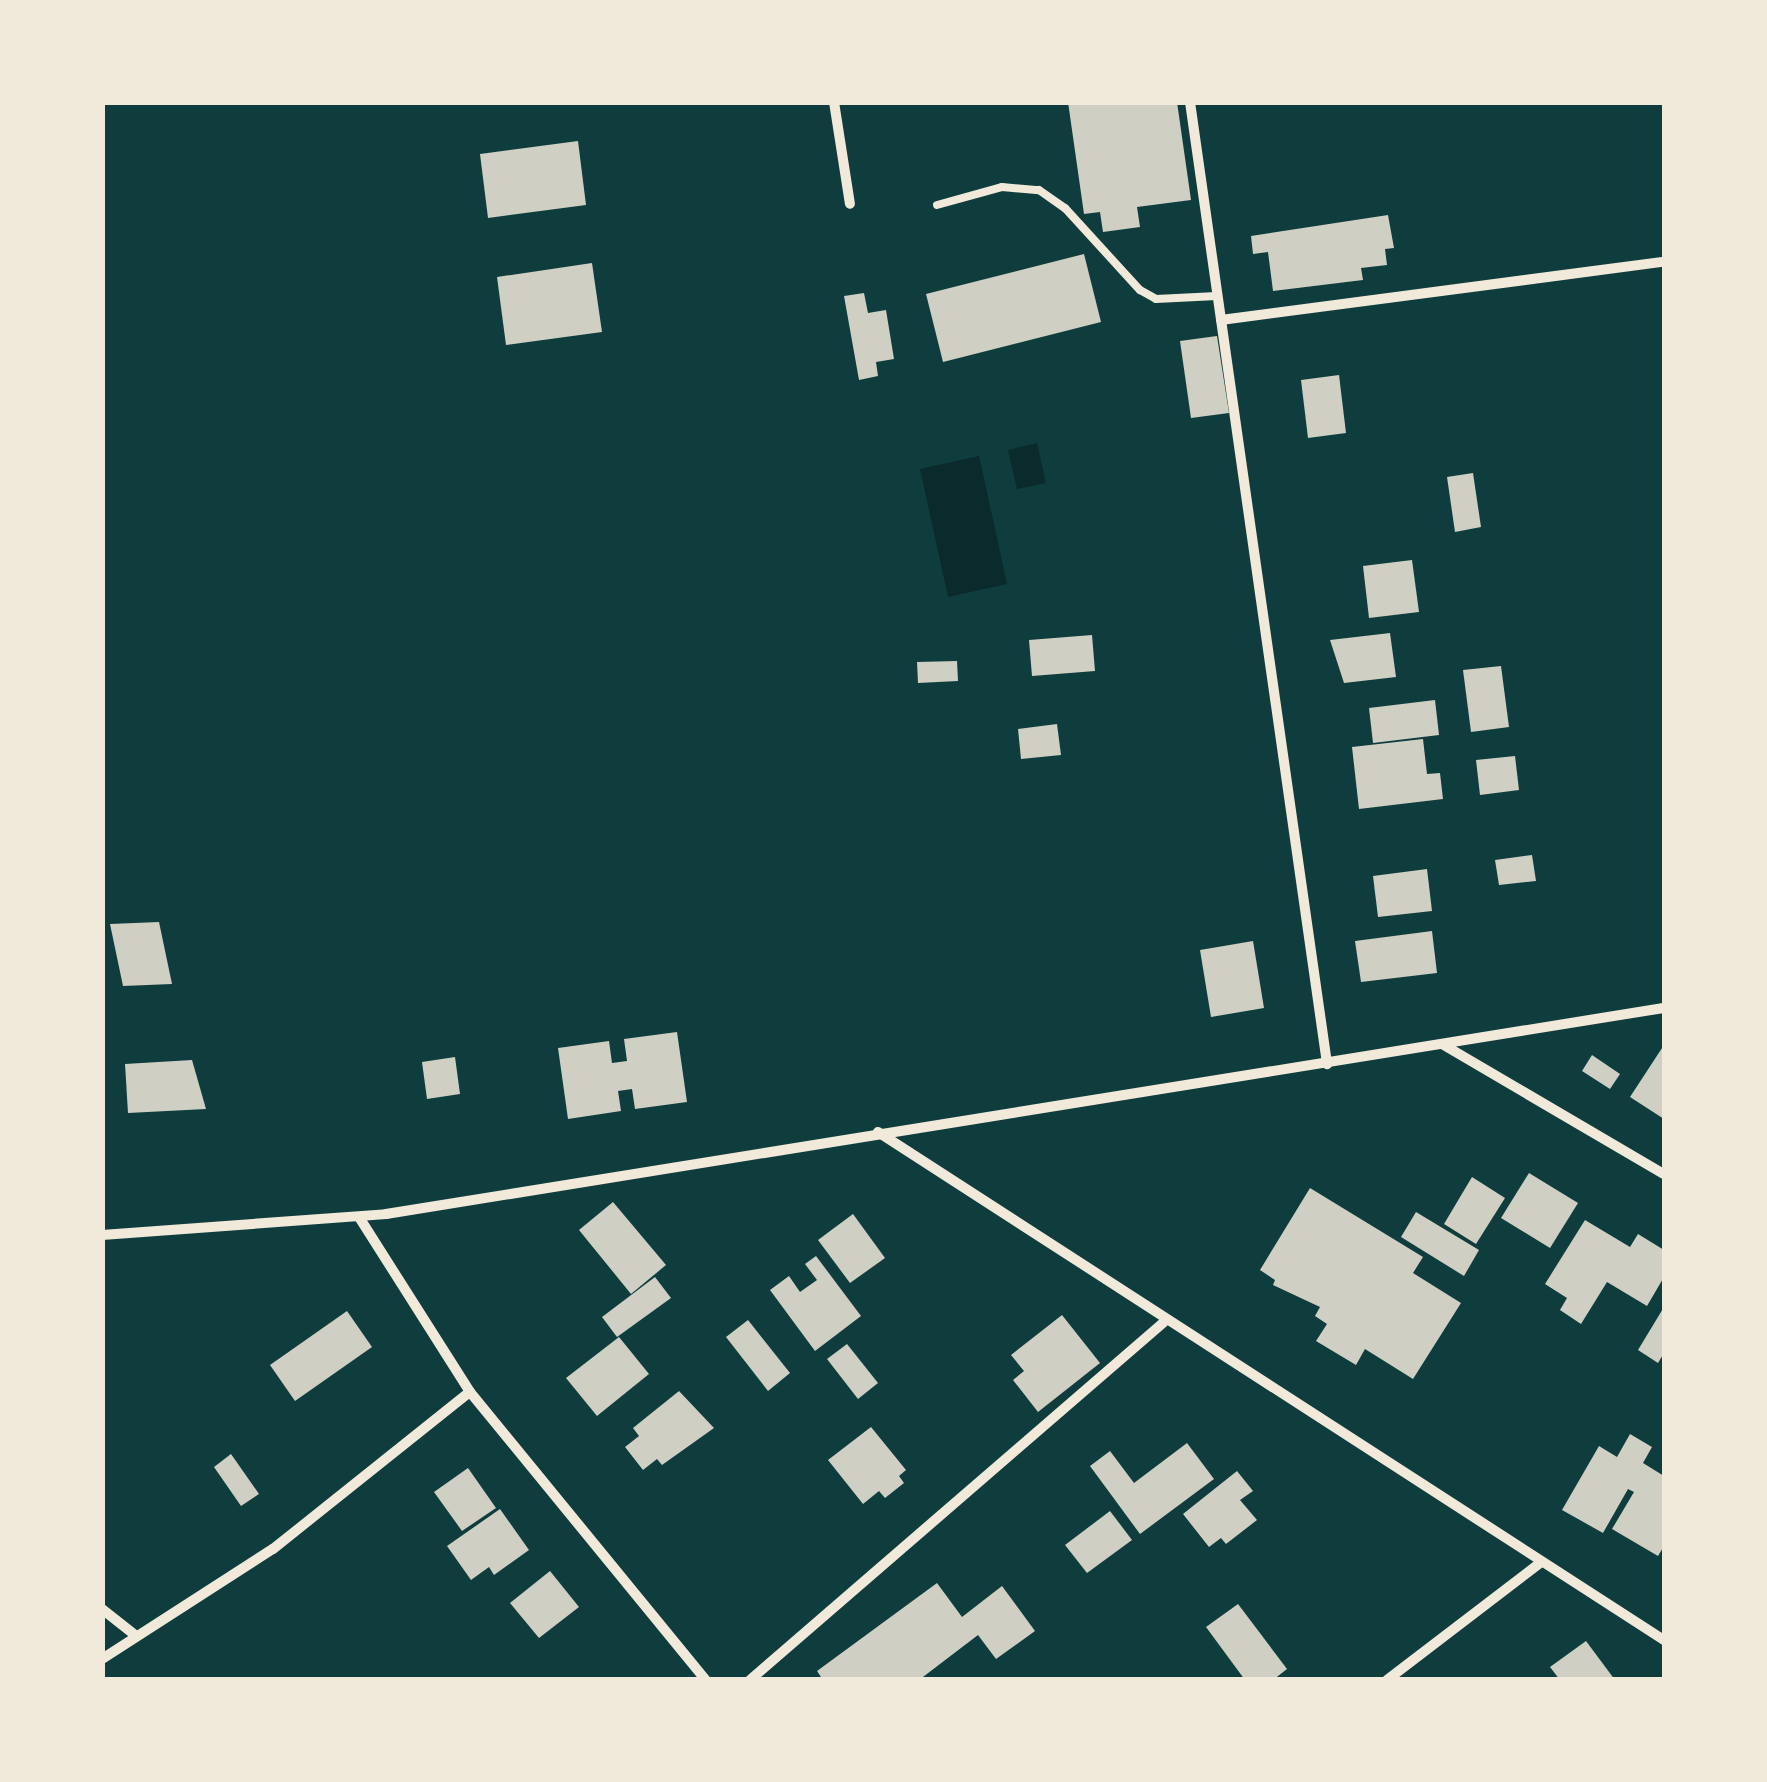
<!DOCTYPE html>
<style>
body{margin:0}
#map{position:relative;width:1767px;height:1782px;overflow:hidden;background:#0f3d3e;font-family:Barlow,sans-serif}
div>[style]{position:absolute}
.water>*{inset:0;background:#0a2a2b}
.building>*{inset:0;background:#cfcfc3}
.service>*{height:8px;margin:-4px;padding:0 4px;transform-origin:4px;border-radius:4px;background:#f1e9da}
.minor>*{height:10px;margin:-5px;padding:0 5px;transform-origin:5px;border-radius:5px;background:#f1e9da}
span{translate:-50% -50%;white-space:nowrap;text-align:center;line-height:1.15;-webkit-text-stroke:10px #f1e9da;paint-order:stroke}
.frame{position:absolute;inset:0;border:105px solid #f1e9da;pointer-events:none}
</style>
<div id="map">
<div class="water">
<div style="clip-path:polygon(1037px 443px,1046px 483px,1017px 489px,1008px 450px)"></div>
<div style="clip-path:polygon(979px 456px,1007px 584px,948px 597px,920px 469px)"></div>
</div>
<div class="building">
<div style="clip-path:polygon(1068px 102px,1177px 102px,1191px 200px,1137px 207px,1140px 227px,1103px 232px,1100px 212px,1084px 214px)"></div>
<div style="clip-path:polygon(578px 141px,586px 205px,488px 218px,480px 154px)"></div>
<div style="clip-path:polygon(1388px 215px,1394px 248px,1385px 249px,1387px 265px,1361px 268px,1363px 280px,1273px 291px,1268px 252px,1253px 254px,1251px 236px)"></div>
<div style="clip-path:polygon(1084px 254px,1101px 322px,943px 362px,926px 294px)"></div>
<div style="clip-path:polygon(592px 263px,602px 332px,506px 345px,497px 277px)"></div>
<div style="clip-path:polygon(864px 293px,868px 313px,886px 310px,894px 359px,876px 362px,878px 376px,859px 380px,844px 296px)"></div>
<div style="clip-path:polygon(1217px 336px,1229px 413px,1191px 418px,1180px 341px)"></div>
<div style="clip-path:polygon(1339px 375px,1346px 433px,1308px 438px,1301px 380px)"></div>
<div style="clip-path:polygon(1473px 473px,1481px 527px,1455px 532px,1447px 477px)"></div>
<div style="clip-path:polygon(1412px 560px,1419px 612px,1369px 618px,1363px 566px)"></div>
<div style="clip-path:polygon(1390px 633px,1396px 677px,1344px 683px,1330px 640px)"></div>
<div style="clip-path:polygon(1092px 635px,1095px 671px,1032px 676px,1029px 640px)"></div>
<div style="clip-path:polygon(957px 661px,958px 681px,918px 683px,917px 662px)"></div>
<div style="clip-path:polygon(1501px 666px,1509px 727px,1471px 732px,1463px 670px)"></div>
<div style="clip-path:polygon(1435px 700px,1439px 735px,1373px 743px,1369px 708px)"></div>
<div style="clip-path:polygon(1057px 724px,1061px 755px,1021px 759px,1018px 729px)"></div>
<div style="clip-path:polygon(1423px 739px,1427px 774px,1440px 773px,1443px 799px,1359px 809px,1352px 747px)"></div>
<div style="clip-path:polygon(1515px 756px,1519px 790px,1480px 795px,1476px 760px)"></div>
<div style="clip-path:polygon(1532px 855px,1536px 881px,1499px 885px,1495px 860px)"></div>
<div style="clip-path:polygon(1427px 869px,1432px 911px,1378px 917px,1373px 876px)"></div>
<div style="clip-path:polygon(159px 922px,172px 984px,123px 986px,110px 924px)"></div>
<div style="clip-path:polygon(1432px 931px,1437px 973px,1361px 982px,1355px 941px)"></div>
<div style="clip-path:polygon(1253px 941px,1264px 1008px,1211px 1017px,1200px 950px)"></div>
<div style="clip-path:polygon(677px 1032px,687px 1102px,635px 1109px,632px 1089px,618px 1091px,621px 1111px,568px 1119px,558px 1048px,609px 1041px,612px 1063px,627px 1061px,624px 1039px)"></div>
<div style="clip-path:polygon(1664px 1045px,1664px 1119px,1630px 1097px)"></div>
<div style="clip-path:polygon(1592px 1055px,1620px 1074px,1610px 1089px,1582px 1071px)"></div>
<div style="clip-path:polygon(455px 1057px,460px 1094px,427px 1099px,422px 1062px)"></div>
<div style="clip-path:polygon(192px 1060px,206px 1109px,128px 1113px,125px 1064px)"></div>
<div style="clip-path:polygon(1529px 1173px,1578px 1203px,1550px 1248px,1501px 1218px)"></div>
<div style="clip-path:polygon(1472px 1177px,1505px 1198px,1476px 1244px,1444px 1224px)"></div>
<div style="clip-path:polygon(1310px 1188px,1423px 1257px,1413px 1273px,1461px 1303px,1413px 1379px,1365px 1349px,1356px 1365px,1316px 1341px,1327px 1324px,1315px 1316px,1320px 1307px,1273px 1285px,1275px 1280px,1260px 1270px)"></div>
<div style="clip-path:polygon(613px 1202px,666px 1265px,631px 1294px,579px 1230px)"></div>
<div style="clip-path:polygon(1416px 1212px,1479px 1250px,1464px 1276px,1401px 1237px)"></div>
<div style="clip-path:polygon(853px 1214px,885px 1258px,850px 1283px,818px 1240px)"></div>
<div style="clip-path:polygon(1585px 1220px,1630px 1247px,1638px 1234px,1664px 1250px,1664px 1277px,1647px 1306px,1607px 1282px,1581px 1324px,1560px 1310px,1567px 1298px,1545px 1284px)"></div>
<div style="clip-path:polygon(816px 1256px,861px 1316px,815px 1351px,770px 1290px,789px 1276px,800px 1292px,817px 1280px,805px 1264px)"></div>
<div style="clip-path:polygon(655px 1277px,671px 1298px,617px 1337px,602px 1317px)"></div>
<div style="clip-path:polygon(1664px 1307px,1664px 1353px,1658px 1363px,1638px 1350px)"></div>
<div style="clip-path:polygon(347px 1311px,372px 1347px,295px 1401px,270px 1365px)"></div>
<div style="clip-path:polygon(1062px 1315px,1100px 1363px,1038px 1412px,1013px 1380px,1024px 1371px,1011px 1355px)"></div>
<div style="clip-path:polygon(748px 1320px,790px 1373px,768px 1391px,726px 1337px)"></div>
<div style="clip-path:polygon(619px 1337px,649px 1374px,597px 1416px,566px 1378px)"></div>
<div style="clip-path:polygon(847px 1344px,878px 1383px,858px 1399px,827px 1359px)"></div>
<div style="clip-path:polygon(679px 1391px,714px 1428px,662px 1465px,657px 1459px,643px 1470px,625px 1447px,639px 1436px,633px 1428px)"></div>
<div style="clip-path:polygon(871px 1427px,906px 1470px,899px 1476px,904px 1483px,885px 1498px,879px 1491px,863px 1504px,828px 1460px)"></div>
<div style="clip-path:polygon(1630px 1434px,1652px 1447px,1643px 1463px,1664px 1476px,1664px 1546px,1658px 1556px,1612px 1529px,1634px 1492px,1628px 1489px,1603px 1533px,1562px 1510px,1599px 1446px,1617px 1457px)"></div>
<div style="clip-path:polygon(1187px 1443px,1214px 1479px,1140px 1534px,1090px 1466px,1110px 1451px,1134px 1483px)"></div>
<div style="clip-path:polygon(231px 1454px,259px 1494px,241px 1506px,214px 1467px)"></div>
<div style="clip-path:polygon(468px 1468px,496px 1508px,462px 1531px,434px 1492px)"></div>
<div style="clip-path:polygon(1237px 1471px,1253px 1491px,1240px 1500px,1257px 1520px,1226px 1544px,1221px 1538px,1209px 1547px,1183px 1514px)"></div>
<div style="clip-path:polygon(500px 1509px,529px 1550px,494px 1575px,489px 1567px,471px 1580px,447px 1546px)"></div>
<div style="clip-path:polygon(1110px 1511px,1132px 1540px,1087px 1573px,1065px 1545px)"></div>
<div style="clip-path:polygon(550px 1571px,579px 1607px,539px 1638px,510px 1603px)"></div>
<div style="clip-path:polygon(937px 1583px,962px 1617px,1002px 1586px,1035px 1631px,996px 1659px,978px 1635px,919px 1680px,823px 1680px,817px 1671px)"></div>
<div style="clip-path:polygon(1238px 1604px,1287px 1669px,1273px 1680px,1245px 1680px,1206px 1627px)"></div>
<div style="clip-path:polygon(1586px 1641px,1615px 1680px,1560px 1680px,1550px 1667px)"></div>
</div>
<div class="service">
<div style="left:937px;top:205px;width:67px;rotate:-15.5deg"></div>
<div style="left:1002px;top:187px;width:37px;rotate:5deg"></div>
<div style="left:1039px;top:190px;width:32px;rotate:35deg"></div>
<div style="left:1065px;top:208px;width:111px;rotate:47.6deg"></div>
<div style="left:1140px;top:290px;width:18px;rotate:29deg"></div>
<div style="left:1156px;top:299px;width:61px;rotate:-2.8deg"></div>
</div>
<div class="minor">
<div style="left:834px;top:102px;width:103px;rotate:81.1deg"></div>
<div style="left:1190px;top:102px;width:972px;rotate:81.89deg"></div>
<div style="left:1221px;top:320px;width:447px;rotate:-7.5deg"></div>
<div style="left:1442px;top:1044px;width:257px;rotate:30.4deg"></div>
<div style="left:878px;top:1132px;width:936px;rotate:32.88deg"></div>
<div style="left:359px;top:1217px;width:207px;rotate:57.6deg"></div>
<div style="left:470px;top:1392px;width:372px;rotate:50.7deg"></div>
<div style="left:102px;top:1235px;width:285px;rotate:-4.2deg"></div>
<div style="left:386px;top:1214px;width:1294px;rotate:-9.16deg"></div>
<div style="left:102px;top:1609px;width:42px;rotate:38.2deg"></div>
<div style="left:102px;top:1659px;width:203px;rotate:-32.8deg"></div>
<div style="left:273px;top:1549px;width:252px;rotate:-38.6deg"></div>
<div style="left:750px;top:1680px;width:547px;rotate:-40.85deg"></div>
<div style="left:1387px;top:1680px;width:193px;rotate:-37.4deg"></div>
</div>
<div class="frame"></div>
</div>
